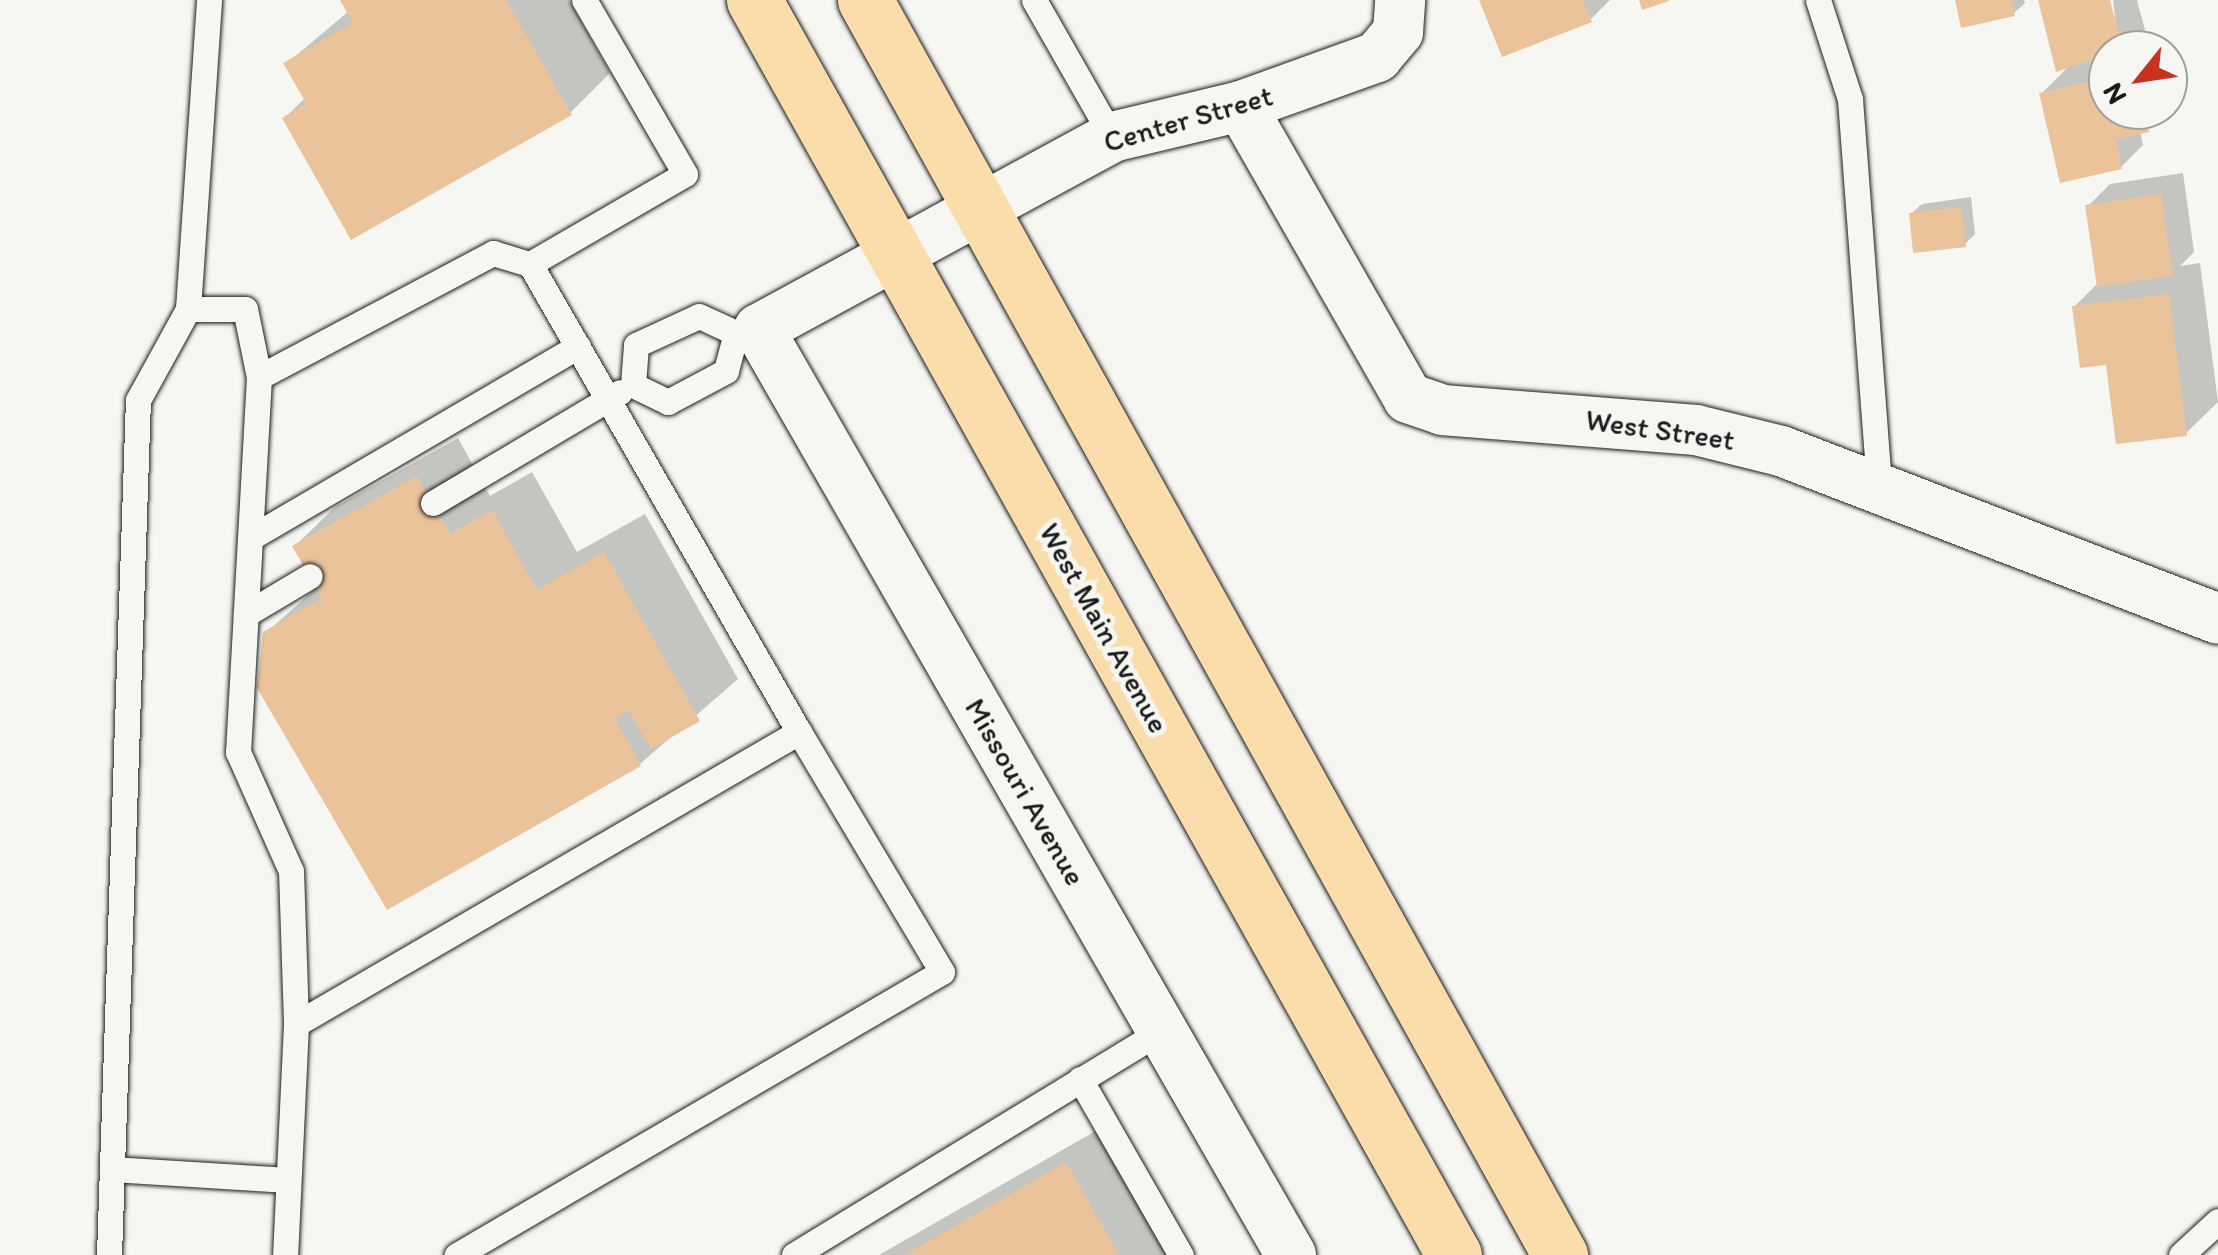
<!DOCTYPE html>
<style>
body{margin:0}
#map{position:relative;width:2218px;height:1255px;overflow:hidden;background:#f6f6f2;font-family:Itim,sans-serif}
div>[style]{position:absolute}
.shadow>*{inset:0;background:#0003}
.building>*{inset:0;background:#eac39a}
.roads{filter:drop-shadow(0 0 2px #1c1c1c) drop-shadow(0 0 2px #1c1c1c)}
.service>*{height:25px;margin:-12.5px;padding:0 12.5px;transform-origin:12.5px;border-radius:12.5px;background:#f6f6f2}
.minor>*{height:50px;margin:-25px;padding:0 25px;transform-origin:25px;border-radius:25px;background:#f6f6f2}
.primary>*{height:55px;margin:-27.5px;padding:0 27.5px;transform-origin:27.5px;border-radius:27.5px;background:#faddab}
span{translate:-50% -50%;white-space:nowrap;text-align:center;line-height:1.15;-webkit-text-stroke:10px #f6f6f2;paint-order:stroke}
.street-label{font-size:30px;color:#1c1c1c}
.north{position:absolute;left:2088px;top:30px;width:100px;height:100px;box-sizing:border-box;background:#f6f6f2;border:2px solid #9f9f9c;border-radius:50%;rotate:240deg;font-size:28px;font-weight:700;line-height:40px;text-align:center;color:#1c1c1c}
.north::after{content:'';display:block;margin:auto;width:35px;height:45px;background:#c8321e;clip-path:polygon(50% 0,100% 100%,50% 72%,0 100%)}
</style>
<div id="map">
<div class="shadow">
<div style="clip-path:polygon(343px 0,569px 0,610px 73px,570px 113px,285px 118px,306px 97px,286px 64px,349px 11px)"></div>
<div style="clip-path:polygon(1482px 0,1610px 0,1590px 20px)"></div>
<div style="clip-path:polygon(1958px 0,2024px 0,2025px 3px,2014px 13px)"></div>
<div style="clip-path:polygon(2040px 0,2108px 0,2118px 41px,2113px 0,2137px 0,2145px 30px,2125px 50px,2089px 61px,2108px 61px,2108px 110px,2167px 110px,2140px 131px,2143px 145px,2121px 167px,2042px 93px,2069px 66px)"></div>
<div style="clip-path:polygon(2183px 173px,2194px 252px,2180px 266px,2200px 263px,2218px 402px,2186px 433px,2108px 362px,2074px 307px,2099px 282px,2088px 206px,2110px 184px)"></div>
<div style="clip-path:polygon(1971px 197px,1975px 234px,1965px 244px,1911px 214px,1922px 204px)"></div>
<div style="clip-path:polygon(458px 438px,490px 496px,532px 472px,577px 552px,645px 514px,738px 679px,640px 764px,266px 633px,318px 586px,295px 546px,335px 507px)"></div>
<div style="clip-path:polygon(1106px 1125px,1181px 1255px,879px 1255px)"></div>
</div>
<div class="building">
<div style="clip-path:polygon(340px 0,506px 0,572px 115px,351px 240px,282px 118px,306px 103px,283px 63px,353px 23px)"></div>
<div style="clip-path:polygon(1479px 0,1583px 0,1592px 22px,1502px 57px)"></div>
<div style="clip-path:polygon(1639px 0,1669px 0,1669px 1px,1642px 10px)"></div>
<div style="clip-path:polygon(1955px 0,2012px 0,2015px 16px,1961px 28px)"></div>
<div style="clip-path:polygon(2038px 0,2110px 0,2123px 50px,2056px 72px)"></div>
<div style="clip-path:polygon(2108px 77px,2108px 110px,2144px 110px,2149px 132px,2116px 139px,2122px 169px,2060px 183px,2039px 93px)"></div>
<div style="clip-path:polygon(2161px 194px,2173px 276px,2097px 287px,2085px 205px)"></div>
<div style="clip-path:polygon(1961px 207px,1966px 247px,1913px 253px,1909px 213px)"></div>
<div style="clip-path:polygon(2169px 294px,2187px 436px,2116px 444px,2106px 365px,2080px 368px,2072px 306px)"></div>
<div style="clip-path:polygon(417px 476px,450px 534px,492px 510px,537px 590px,604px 552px,700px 721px,651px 749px,628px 710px,615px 718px,641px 766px,387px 910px,257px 688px,263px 632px,322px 598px,292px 546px)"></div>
<div style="clip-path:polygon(1066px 1162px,1119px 1255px,905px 1255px)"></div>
</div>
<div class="roads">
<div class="service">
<div style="left:1034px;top:0;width:158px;rotate:60.3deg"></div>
<div style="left:1818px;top:0;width:104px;rotate:72.1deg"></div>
<div style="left:1850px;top:99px;width:389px;rotate:85.7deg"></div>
<div style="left:530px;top:264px;width:179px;rotate:-30.1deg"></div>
<div style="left:685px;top:174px;width:201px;rotate:-120.1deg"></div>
<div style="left:188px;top:309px;width:57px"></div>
<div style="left:245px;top:309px;width:69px;rotate:78.4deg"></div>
<div style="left:259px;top:377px;width:376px;rotate:93.2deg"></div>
<div style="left:238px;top:752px;width:130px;rotate:66deg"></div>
<div style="left:291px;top:871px;width:153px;rotate:88.1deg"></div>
<div style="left:296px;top:1024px;width:231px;rotate:92.7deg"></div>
<div style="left:699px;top:316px;width:41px;rotate:24.7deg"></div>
<div style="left:736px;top:333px;width:39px;rotate:105deg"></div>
<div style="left:726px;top:371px;width:66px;rotate:151.9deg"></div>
<div style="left:668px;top:402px;width:39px;rotate:-154deg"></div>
<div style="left:633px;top:385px;width:40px;rotate:-85.7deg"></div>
<div style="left:636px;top:345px;width:69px;rotate:-24.7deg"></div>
<div style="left:259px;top:377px;width:265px;rotate:-27.9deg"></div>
<div style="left:493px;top:253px;width:39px;rotate:17deg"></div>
<div style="left:530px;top:264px;width:540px;rotate:60.11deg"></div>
<div style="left:433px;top:503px;width:217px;rotate:-30.7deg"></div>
<div style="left:250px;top:538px;width:380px;rotate:-30.3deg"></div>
<div style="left:246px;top:614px;width:74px;rotate:-30.7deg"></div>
<div style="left:296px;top:1024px;width:582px;rotate:-30.14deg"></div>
<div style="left:799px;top:732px;width:279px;rotate:59.2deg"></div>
<div style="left:942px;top:972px;width:562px;rotate:149.74deg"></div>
<div style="left:1080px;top:1079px;width:203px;rotate:60.2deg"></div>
<div style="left:112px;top:1169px;width:176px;rotate:3.6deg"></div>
<div style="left:109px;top:1255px;width:855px;rotate:-88.06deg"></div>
<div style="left:138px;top:400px;width:104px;rotate:-61.2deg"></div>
<div style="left:188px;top:309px;width:310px;rotate:-86.1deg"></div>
<div style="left:794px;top:1255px;width:431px;rotate:-31.4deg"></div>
<div style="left:2181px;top:1255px;width:50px;rotate:-42.6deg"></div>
</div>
<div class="minor">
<div style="left:1241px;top:106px;width:336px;rotate:60.2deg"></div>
<div style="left:1408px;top:398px;width:36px;rotate:19deg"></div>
<div style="left:1442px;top:410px;width:255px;rotate:4.5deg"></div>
<div style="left:1696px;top:430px;width:88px;rotate:13.9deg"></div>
<div style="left:1781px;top:451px;width:468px;rotate:21deg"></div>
<div style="left:1291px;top:1255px;width:1068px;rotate:-119.88deg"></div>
<div style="left:759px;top:329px;width:402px;rotate:-28.5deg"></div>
<div style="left:1112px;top:137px;width:133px;rotate:-13.5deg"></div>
<div style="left:1241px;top:106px;width:145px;rotate:-19.8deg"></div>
<div style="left:1377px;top:57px;width:33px;rotate:-50deg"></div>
<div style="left:1398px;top:32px;width:32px;rotate:-86deg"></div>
</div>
<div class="primary">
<div style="left:754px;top:0;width:1437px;rotate:60.85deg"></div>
<div style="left:865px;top:0;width:1435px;rotate:61.02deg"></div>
</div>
</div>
<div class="street-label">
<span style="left:1188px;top:119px;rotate:-16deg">Center Street</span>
<span style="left:1660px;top:430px;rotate:8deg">West Street</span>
<span style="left:1104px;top:628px;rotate:61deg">West Main Avenue</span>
<span style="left:1025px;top:792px;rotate:60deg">Missouri Avenue</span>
</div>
<div class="north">N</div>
</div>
